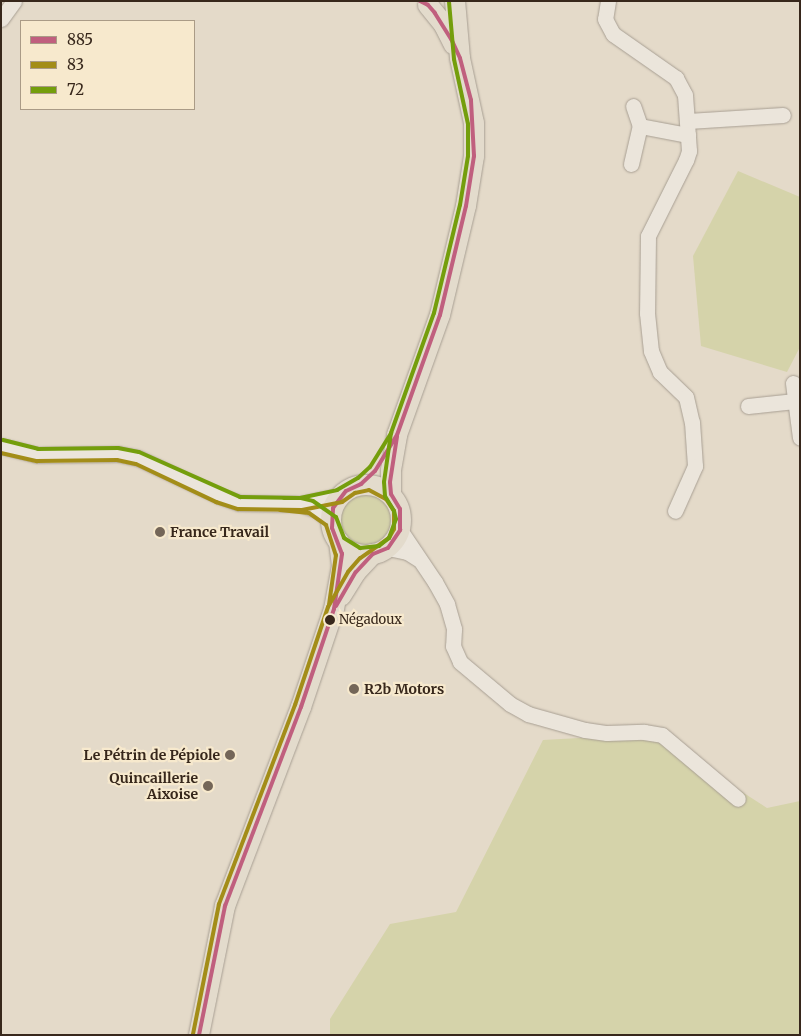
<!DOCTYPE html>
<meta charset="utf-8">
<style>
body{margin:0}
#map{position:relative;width:801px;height:1036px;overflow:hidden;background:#e4dac9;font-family:Merriweather,serif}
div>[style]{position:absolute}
.green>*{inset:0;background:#d5d3aa}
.round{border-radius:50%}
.roads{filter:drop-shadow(0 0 1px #a89f93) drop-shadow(0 0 1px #a89f93)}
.minor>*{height:15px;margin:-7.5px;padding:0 7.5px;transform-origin:7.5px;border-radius:7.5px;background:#ebe5db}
.major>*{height:20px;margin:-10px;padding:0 10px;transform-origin:10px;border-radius:10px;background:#e3dbcc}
.major>.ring{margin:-10px;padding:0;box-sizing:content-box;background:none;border:20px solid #e3dbcc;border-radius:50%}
.bus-1>*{height:4px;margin:-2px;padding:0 2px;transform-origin:2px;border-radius:2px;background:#c05f7e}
.bus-2>*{height:4px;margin:-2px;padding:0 2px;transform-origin:2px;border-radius:2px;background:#a38d18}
.bus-3>*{height:4px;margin:-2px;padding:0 2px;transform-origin:2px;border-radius:2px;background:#749e0c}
.dots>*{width:14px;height:14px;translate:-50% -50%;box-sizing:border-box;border:2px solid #f7e9cd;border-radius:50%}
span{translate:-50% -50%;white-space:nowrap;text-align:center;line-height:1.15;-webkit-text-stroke:4.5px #f7e9cd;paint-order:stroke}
.bus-label{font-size:13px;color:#37271b}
.left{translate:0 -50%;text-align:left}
.poi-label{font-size:14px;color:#37271b;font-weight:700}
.right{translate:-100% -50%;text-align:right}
.frame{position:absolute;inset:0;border:2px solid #37271b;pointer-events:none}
.legend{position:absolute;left:20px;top:20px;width:175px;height:90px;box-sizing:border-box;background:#f7e9cd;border:1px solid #aa9b86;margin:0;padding:6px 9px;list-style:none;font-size:15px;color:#37271b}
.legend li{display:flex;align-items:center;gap:10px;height:25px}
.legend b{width:25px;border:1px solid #aa9b86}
</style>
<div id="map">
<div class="green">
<div style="clip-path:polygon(738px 171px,800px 197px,800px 347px,787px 372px,701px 346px,693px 256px)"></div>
<div class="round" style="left:331px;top:484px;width:70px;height:70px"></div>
<div style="clip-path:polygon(652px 734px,767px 808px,800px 801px,800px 1035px,330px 1035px,330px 1019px,390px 924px,456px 912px,543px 740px)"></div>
</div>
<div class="roads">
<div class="minor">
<div style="left:608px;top:1px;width:18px;rotate:99deg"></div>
<div style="left:605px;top:19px;width:17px;rotate:62deg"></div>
<div style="left:613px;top:34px;width:77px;rotate:34.9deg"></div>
<div style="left:676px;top:78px;width:19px;rotate:62deg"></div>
<div style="left:685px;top:95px;width:56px;rotate:85.9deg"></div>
<div style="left:689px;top:151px;width:9px;rotate:108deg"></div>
<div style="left:686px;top:160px;width:85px;rotate:116.6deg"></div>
<div style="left:648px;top:236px;width:77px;rotate:90.7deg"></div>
<div style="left:647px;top:313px;width:38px;rotate:84deg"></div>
<div style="left:651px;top:351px;width:23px;rotate:67deg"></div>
<div style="left:660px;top:372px;width:36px;rotate:44deg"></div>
<div style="left:686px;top:397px;width:26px;rotate:77deg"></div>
<div style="left:692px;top:422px;width:44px;rotate:86.1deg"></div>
<div style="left:695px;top:466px;width:49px;rotate:114deg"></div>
<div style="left:1px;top:19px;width:22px;rotate:-54deg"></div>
<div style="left:688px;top:121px;width:95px;rotate:-3.6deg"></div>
<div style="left:640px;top:126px;width:49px;rotate:10.6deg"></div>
<div style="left:631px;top:164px;width:39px;rotate:-77deg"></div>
<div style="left:640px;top:126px;width:21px;rotate:-109deg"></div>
<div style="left:793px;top:383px;width:55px;rotate:82.7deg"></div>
<div style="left:748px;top:406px;width:47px;rotate:-6.1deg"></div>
<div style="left:1px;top:446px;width:37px;rotate:14deg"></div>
<div style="left:37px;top:455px;width:81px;rotate:-0.7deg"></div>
<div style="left:118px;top:454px;width:20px;rotate:11deg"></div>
<div style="left:138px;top:458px;width:89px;rotate:25.1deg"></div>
<div style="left:219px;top:496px;width:21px;rotate:19deg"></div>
<div style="left:239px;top:503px;width:62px;rotate:0.9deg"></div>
<div style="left:301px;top:504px;width:40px;rotate:-12deg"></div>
<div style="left:301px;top:504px;width:17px;rotate:21deg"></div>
<div style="left:317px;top:510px;width:18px;rotate:38deg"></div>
<div style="left:400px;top:530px;width:63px;rotate:56.1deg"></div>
<div style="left:435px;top:582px;width:25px;rotate:61deg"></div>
<div style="left:447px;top:604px;width:26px;rotate:74deg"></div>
<div style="left:454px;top:629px;width:17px;rotate:93deg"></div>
<div style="left:453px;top:646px;width:17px;rotate:66deg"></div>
<div style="left:460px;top:662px;width:65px;rotate:40deg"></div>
<div style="left:510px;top:704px;width:21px;rotate:29deg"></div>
<div style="left:528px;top:714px;width:59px;rotate:15.7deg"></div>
<div style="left:585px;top:730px;width:22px;rotate:8deg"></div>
<div style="left:607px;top:733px;width:37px;rotate:-2deg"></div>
<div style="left:644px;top:732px;width:18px;rotate:9deg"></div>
<div style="left:662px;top:735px;width:99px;rotate:40.1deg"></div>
<div style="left:388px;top:548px;width:19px;rotate:12deg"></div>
<div style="left:407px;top:552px;width:13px;rotate:32deg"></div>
</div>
<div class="major">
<div style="left:428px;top:5px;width:26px;rotate:51deg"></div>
<div style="left:444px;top:25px;width:22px;rotate:63deg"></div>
<div class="ring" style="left:331px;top:485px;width:50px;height:50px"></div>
<div style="left:391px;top:494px;width:24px;rotate:-90deg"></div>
<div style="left:391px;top:470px;width:36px;rotate:-80deg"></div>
<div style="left:397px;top:435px;width:127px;rotate:-70.3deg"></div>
<div style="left:440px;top:315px;width:112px;rotate:-76.6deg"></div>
<div style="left:466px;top:206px;width:51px;rotate:-80.9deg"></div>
<div style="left:474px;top:156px;width:33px;rotate:-90deg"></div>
<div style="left:474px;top:123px;width:66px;rotate:-102.2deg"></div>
<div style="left:460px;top:58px;width:57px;rotate:-95deg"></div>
<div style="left:341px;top:596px;width:28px;rotate:-58deg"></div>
<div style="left:356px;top:572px;width:25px;rotate:-47deg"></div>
<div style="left:199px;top:1035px;width:132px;rotate:-78.6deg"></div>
<div style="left:225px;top:906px;width:213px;rotate:-69.1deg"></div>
<div style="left:301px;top:707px;width:103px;rotate:-71.4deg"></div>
<div style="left:334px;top:609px;width:44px;rotate:-79.5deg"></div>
<div style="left:342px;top:566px;width:24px;rotate:-97deg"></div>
</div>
</div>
<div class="bus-1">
<div style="left:336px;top:606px;width:39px;rotate:-60deg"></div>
<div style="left:356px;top:572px;width:25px;rotate:-47deg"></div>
<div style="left:373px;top:554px;width:16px;rotate:-22deg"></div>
<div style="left:388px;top:548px;width:22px;rotate:-56deg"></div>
<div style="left:400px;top:530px;width:21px;rotate:-90deg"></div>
<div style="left:400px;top:509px;width:17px;rotate:-121deg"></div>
<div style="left:391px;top:494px;width:12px;rotate:-95deg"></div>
<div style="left:390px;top:482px;width:46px;rotate:-81.2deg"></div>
<div style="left:199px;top:1035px;width:132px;rotate:-78.6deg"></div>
<div style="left:225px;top:906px;width:213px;rotate:-69.1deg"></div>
<div style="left:301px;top:707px;width:103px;rotate:-71.4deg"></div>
<div style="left:334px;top:609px;width:56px;rotate:-81.7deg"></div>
<div style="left:342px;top:554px;width:28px;rotate:-111deg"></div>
<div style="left:332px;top:528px;width:20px;rotate:-87deg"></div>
<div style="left:333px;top:508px;width:21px;rotate:-53deg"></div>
<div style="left:346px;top:491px;width:17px;rotate:-25deg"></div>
<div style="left:361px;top:484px;width:19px;rotate:-43deg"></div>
<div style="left:375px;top:471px;width:42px;rotate:-58.6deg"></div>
<div style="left:397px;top:435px;width:127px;rotate:-70.3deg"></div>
<div style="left:440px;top:315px;width:112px;rotate:-76.6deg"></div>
<div style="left:466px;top:206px;width:51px;rotate:-80.9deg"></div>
<div style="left:474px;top:156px;width:56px;rotate:-93.1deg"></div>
<div style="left:471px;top:100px;width:43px;rotate:-104.7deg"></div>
<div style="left:460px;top:58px;width:21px;rotate:-115deg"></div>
<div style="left:451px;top:39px;width:31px;rotate:-122deg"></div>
<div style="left:435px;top:13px;width:11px;rotate:-131deg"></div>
<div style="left:428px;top:5px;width:9px;rotate:-153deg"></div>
</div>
<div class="bus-2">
<div style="left:1px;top:453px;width:37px;rotate:13deg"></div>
<div style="left:37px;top:461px;width:80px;rotate:-0.7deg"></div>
<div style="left:117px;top:460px;width:19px;rotate:12deg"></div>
<div style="left:136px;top:464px;width:89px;rotate:25.4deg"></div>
<div style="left:216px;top:502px;width:23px;rotate:18deg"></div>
<div style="left:238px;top:509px;width:64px;rotate:0.9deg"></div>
<div style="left:302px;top:510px;width:41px;rotate:-11.3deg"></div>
<div style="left:342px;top:502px;width:16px;rotate:-35deg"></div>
<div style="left:355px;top:493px;width:14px;rotate:-12deg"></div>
<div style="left:369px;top:490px;width:19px;rotate:28deg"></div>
<div style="left:386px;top:499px;width:14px;rotate:56deg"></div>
<div style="left:394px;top:511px;width:18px;rotate:90deg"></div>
<div style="left:394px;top:529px;width:10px;rotate:119deg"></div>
<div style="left:389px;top:538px;width:35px;rotate:145deg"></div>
<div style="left:360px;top:558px;width:18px;rotate:131deg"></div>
<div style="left:348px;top:572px;width:40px;rotate:119.7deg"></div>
<div style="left:328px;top:607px;width:103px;rotate:108.6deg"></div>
<div style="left:295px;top:705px;width:213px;rotate:110.9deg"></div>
<div style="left:219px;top:904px;width:133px;rotate:101.3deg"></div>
<div style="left:280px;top:510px;width:29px;rotate:6deg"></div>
<div style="left:309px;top:513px;width:21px;rotate:35deg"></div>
<div style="left:326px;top:525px;width:32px;rotate:72deg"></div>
<div style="left:336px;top:555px;width:50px;rotate:98deg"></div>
</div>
<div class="bus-3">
<div style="left:3px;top:440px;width:36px;rotate:14deg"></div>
<div style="left:38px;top:449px;width:80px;rotate:-0.7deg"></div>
<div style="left:118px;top:448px;width:21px;rotate:11deg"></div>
<div style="left:139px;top:452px;width:111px;rotate:24deg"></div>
<div style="left:240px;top:497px;width:61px;rotate:0.9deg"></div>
<div style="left:301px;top:498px;width:12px;rotate:14deg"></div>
<div style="left:313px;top:501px;width:28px;rotate:35deg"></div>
<div style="left:336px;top:517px;width:22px;rotate:69deg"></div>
<div style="left:344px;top:538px;width:19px;rotate:32deg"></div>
<div style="left:360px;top:548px;width:19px;rotate:-6deg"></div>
<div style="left:379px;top:546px;width:13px;rotate:-39deg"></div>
<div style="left:389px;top:538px;width:20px;rotate:-70deg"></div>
<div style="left:396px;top:519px;width:8px;rotate:-104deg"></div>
<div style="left:394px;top:511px;width:17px;rotate:-121deg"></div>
<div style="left:385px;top:496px;width:14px;rotate:-94deg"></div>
<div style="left:384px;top:482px;width:49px;rotate:-81.9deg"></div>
<div style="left:391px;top:433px;width:127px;rotate:-70.3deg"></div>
<div style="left:434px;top:313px;width:111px;rotate:-76.5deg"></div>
<div style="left:460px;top:205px;width:50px;rotate:-80.7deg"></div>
<div style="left:468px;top:156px;width:32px;rotate:-90deg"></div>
<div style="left:468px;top:124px;width:66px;rotate:-102.2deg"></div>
<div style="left:454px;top:59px;width:57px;rotate:-95deg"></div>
<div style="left:284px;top:498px;width:16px"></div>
<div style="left:300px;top:498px;width:38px;rotate:-12deg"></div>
<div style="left:337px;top:490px;width:24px;rotate:-30deg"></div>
<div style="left:358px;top:478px;width:16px;rotate:-43deg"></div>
<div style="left:370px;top:467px;width:40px;rotate:-58deg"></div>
</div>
<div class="dots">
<div style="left:160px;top:532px;background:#746658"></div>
<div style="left:330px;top:620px;background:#37271b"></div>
<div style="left:354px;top:689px;background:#746658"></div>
<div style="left:230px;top:755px;background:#746658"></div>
<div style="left:208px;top:786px;background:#746658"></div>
</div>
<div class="bus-label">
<span class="left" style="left:339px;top:620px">Négadoux</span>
</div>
<div class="poi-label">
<span class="left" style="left:170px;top:532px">France Travail</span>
<span class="left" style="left:364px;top:689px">R2b Motors</span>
<span class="right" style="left:220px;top:755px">Le Pétrin de Pépiole</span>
<span class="right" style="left:198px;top:786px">Quincaillerie<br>Aixoise</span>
</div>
<div class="frame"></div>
<ul class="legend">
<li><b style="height:6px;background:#c05f7e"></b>885</li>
<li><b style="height:6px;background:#a38d18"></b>83</li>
<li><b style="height:6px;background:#749e0c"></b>72</li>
</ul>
</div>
